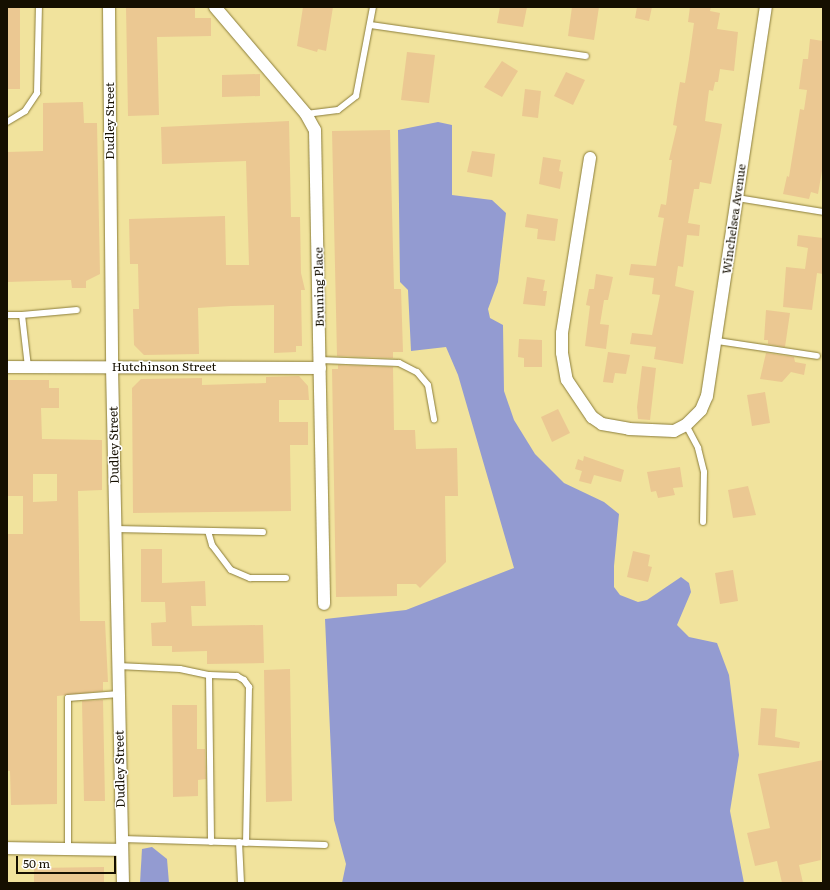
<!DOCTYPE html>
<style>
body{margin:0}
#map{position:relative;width:830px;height:890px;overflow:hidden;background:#f1e39d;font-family:Literata,serif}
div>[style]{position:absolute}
.forest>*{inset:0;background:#939bd1}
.building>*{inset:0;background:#ebc892}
.roads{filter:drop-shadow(0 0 1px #8b7d39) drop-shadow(0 0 1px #8b7d39)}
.lane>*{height:6px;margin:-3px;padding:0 3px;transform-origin:3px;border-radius:3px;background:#fff}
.street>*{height:12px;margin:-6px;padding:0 6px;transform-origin:6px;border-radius:6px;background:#fff}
span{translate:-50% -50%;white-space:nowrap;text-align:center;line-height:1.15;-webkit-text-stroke:3px #fff;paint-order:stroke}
.street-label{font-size:12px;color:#150f00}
.frame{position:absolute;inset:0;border:8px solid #150f00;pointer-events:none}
.scale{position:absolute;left:16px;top:856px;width:100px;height:18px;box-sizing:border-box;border:2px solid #150f00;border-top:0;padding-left:5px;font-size:12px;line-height:14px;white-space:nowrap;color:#150f00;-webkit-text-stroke:3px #fff;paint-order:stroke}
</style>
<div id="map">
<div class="forest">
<div style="clip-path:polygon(438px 122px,452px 125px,452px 195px,492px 200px,506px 213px,498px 282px,488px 309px,490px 318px,503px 325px,504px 391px,514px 420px,535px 454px,564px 483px,604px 502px,619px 514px,614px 566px,614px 587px,620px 595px,638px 602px,647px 600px,681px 577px,689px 583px,691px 592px,677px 625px,689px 637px,717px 643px,729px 675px,739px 755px,730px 811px,744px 883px,342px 883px,346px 864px,334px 820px,325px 619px,406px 610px,514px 568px,458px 375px,446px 347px,411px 351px,408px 290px,400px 282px,398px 130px)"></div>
<div style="clip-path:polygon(152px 847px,167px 859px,169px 883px,140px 883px,142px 849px)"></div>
</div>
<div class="building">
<div style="clip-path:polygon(7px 7px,20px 7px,20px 89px,7px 89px)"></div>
<div style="clip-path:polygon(126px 7px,195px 7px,195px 18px,211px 18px,211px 36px,157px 37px,159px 115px,128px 116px)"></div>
<div style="clip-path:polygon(303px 7px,333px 7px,326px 51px,318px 49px,317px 52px,297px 46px)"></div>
<div style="clip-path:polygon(500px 7px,527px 7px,523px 27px,497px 23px)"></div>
<div style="clip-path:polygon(572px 7px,599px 7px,594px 40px,568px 36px)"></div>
<div style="clip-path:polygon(637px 7px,652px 7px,649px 21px,635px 18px)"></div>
<div style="clip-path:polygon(690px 7px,711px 7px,710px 11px,720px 13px,717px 29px,738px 32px,734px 71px,720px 69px,718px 82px,715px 82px,713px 91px,709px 90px,705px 121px,722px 124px,720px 136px,711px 184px,700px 182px,699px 189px,694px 189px,688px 223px,700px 225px,699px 236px,687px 235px,683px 267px,678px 266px,675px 286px,694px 291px,683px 364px,654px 359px,656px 347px,630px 344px,632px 333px,652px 335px,660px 295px,652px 294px,654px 278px,629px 275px,631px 264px,656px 266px,664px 218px,658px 217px,661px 204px,666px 205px,672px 160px,669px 160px,677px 126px,673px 125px,677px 100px,680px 82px,685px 83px,689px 59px,694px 23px,688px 22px)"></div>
<div style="clip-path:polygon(810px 39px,823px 41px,823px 165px,818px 194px,811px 192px,809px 199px,783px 194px,787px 176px,789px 177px,800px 109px,804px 110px,807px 90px,799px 89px,803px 59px,808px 59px)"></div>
<div style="clip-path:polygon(407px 52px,435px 55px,429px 103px,401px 100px)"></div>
<div style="clip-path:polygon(502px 61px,518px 71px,502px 97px,484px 87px)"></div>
<div style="clip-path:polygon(566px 72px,585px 80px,573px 105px,554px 96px)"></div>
<div style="clip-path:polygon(260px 74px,260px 96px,222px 97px,222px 75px)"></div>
<div style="clip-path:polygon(525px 89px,541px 91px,538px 118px,522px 116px)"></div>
<div style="clip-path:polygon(83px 102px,84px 123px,97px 123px,100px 274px,86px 281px,86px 288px,72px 288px,71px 280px,7px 282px,7px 152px,43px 151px,43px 103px)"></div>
<div style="clip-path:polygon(289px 121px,291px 217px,300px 217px,301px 273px,305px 290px,301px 290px,302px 346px,296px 346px,296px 352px,274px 353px,274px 305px,231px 306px,198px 308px,199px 354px,144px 355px,134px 345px,133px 309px,139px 309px,138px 264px,130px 264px,129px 219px,225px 216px,226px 265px,249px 265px,246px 161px,162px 164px,161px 127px)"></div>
<div style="clip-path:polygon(390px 130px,394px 289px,401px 289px,403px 352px,393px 352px,393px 358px,337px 356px,332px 131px)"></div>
<div style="clip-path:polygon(472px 151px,495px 154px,492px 177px,467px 172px)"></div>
<div style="clip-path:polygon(543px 157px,561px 160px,559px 171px,563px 172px,560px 189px,539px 184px)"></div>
<div style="clip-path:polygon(527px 214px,558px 219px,555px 241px,537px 239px,538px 229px,525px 227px)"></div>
<div style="clip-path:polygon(798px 235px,823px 238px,823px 274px,817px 273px,812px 310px,783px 307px,786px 267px,805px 269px,808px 248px,797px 246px)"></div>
<div style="clip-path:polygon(596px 274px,613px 277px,608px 300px,604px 300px,600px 324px,609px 325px,606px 349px,585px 346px,590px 306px,586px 305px,589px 289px,594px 289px)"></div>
<div style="clip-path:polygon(527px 277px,545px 280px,543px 291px,547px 291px,545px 306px,523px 304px)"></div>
<div style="clip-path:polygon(766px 310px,790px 313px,785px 347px,768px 344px,768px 340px,764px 340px)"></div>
<div style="clip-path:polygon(519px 339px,542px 340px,542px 367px,524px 367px,524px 358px,518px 357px)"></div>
<div style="clip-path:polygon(608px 352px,630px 355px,626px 374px,615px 373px,613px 383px,603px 382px)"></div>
<div style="clip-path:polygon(766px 353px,794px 357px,795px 362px,806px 364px,804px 375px,791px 372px,782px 382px,760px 379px)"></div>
<div style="clip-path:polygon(338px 365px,393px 367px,394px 430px,415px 430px,416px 449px,457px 448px,458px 496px,445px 496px,446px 562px,420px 588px,416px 584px,397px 584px,397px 596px,336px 597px,332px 369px,338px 369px)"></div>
<div style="clip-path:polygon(642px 366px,656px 368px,650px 420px,638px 419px,637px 407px)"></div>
<div style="clip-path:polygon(299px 376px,308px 386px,309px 400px,279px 400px,279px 422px,308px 422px,308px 445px,290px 445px,291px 511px,133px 513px,132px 388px,141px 379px,202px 378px,202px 385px,266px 383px,266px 377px)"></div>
<div style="clip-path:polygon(evenodd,7px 380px,49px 380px,49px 388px,59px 388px,59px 408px,41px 408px,42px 439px,102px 440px,102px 490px,78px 491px,80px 621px,105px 621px,108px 682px,103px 682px,103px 691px,57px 696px,57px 804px,11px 805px,10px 771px,7px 771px,7px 534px,23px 534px,23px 496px,7px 496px,7px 380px,33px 474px,57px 474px,57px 501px,33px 502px,33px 474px)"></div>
<div style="clip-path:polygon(765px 392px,770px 423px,752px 426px,747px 395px)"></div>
<div style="clip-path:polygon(558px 409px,570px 433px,552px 442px,541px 417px)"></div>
<div style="clip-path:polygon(584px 456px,624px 470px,621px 482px,594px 475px,591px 484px,579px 481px,582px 471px,575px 469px,578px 459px,583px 461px)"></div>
<div style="clip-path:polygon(680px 467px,683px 487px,673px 488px,675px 495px,658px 498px,656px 491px,651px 492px,647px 472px)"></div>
<div style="clip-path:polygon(748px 486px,756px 515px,733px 518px,728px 490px)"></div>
<div style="clip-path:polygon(141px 549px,162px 549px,162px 583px,205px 581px,206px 606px,191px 606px,192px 626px,263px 625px,264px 663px,207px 664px,207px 651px,172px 652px,172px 646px,152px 646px,151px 623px,166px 622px,165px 602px,141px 602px)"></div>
<div style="clip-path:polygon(633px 551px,650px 555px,648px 566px,652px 567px,648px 582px,627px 577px)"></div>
<div style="clip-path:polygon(733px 570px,738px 601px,720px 604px,715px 573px)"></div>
<div style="clip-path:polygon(290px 669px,292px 801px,266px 802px,264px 670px)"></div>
<div style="clip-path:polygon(103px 700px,105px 801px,84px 801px,82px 701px)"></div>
<div style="clip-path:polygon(172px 705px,197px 705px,197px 749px,205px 749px,206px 779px,198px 780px,198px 796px,173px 797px)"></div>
<div style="clip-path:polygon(761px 708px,777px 709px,775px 737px,800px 742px,799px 748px,758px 745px)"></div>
<div style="clip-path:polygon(823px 760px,821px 860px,799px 865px,803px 883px,782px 883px,777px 861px,755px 866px,747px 833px,770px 828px,758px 774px)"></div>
<div style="clip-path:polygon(104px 867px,104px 883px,34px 883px,34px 868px)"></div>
</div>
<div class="roads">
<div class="lane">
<div style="left:370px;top:25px;width:218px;rotate:8.2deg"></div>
<div style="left:306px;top:114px;width:32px;rotate:-7deg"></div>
<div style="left:338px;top:110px;width:23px;rotate:-38deg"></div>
<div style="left:356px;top:96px;width:91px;rotate:-79.2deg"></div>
<div style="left:7px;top:122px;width:21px;rotate:-31deg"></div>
<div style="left:25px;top:111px;width:22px;rotate:-56deg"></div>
<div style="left:37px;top:93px;width:86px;rotate:-88.7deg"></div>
<div style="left:737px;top:198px;width:87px;rotate:9.2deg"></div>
<div style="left:7px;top:315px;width:15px"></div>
<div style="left:22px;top:315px;width:52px;rotate:83.4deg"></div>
<div style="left:22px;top:315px;width:55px;rotate:-5.2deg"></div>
<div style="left:717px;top:341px;width:101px;rotate:8.5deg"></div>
<div style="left:320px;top:360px;width:79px;rotate:2.2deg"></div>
<div style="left:399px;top:363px;width:20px;rotate:27deg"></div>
<div style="left:417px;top:372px;width:17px;rotate:50deg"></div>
<div style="left:428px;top:385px;width:35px;rotate:80deg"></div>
<div style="left:686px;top:425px;width:26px;rotate:62deg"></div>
<div style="left:698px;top:448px;width:25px;rotate:76deg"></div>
<div style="left:704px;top:472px;width:50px;rotate:91.1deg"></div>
<div style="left:115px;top:529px;width:148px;rotate:1.2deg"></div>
<div style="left:208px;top:531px;width:15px;rotate:74deg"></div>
<div style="left:212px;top:545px;width:31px;rotate:53deg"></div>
<div style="left:231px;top:570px;width:21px;rotate:23deg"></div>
<div style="left:250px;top:578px;width:36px"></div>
<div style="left:118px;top:666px;width:62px;rotate:2.8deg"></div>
<div style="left:180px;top:669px;width:30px;rotate:12deg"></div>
<div style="left:209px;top:675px;width:28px;rotate:2deg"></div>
<div style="left:237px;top:676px;width:8px;rotate:30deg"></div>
<div style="left:244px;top:680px;width:9px;rotate:54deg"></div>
<div style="left:249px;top:687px;width:156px;rotate:91.1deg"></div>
<div style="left:209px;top:675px;width:167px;rotate:89.3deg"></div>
<div style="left:122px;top:839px;width:203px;rotate:1.7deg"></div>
<div style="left:239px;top:842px;width:41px;rotate:87.2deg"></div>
<div style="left:68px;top:849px;width:151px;rotate:-90deg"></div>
<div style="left:68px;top:698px;width:51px;rotate:-4.5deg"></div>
</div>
<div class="street">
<div style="left:109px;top:7px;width:360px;rotate:89.5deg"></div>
<div style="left:112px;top:367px;width:516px;rotate:88.78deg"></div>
<div style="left:215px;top:7px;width:140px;rotate:49.6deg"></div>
<div style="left:306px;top:114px;width:18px;rotate:61deg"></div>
<div style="left:315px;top:130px;width:474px;rotate:88.9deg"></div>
<div style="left:590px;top:158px;width:177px;rotate:99.1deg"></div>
<div style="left:562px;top:333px;width:20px;rotate:90deg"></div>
<div style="left:562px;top:353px;width:27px;rotate:80deg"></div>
<div style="left:567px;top:380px;width:45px;rotate:56deg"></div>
<div style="left:592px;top:417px;width:12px;rotate:35deg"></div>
<div style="left:602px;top:424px;width:27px;rotate:10deg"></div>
<div style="left:629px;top:429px;width:45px;rotate:2.5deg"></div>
<div style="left:674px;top:431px;width:13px;rotate:-27deg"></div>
<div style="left:686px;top:425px;width:21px;rotate:-45deg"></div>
<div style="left:701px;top:410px;width:15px;rotate:-67deg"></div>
<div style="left:707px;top:396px;width:393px;rotate:-81.4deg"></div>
<div style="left:7px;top:367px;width:313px;rotate:0.2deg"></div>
<div style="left:7px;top:848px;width:115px;rotate:1deg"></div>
</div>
</div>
<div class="street-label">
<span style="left:110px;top:121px;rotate:-90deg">Dudley Street</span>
<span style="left:734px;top:219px;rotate:-82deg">Winchelsea Avenue</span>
<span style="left:319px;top:287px;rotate:-91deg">Bruning Place</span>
<span style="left:164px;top:367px">Hutchinson Street</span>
<span style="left:114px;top:445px;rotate:-91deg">Dudley Street</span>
<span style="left:120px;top:769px;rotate:-91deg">Dudley Street</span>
</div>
<div class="frame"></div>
<div class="scale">50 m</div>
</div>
